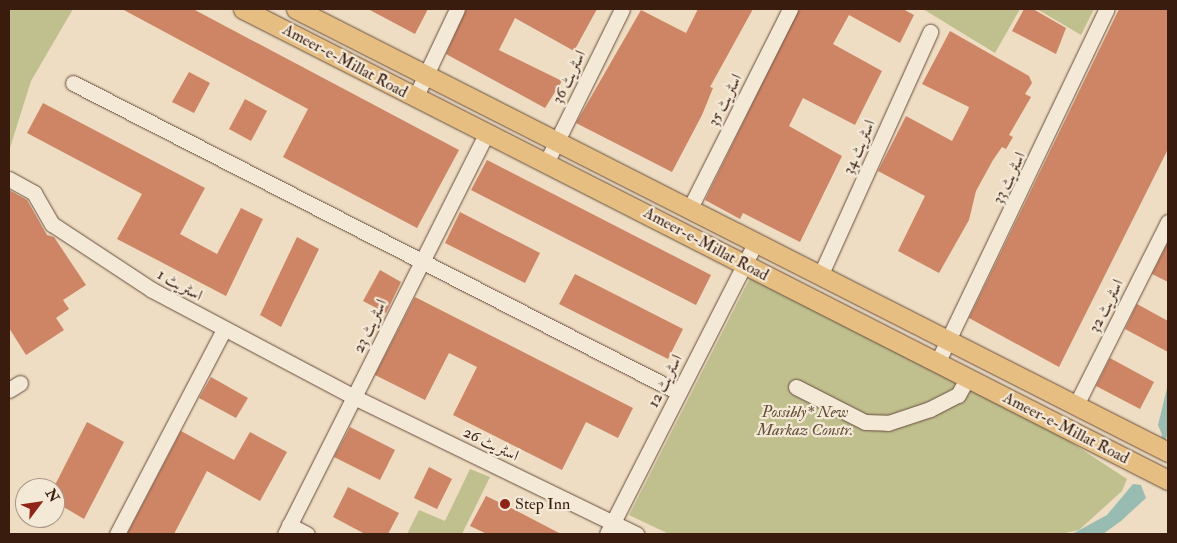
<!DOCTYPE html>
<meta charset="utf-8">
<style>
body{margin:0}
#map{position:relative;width:1177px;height:543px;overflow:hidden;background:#eeddc2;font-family:"IM FELL Double Pica",Amiri,serif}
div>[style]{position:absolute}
.green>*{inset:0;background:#c0bf8e}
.water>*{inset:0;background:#99bcb2}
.stream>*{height:4.5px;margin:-2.25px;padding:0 2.25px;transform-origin:2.25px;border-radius:2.25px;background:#99bcb2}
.building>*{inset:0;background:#cd8565}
.roads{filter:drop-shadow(0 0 1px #674c3c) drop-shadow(0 0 1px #674c3c)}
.minor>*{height:15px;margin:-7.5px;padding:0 7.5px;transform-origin:7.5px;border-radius:7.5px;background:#f4e9d7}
.major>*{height:19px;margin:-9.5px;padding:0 9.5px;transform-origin:9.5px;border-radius:9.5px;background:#e7be81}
.dots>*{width:14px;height:14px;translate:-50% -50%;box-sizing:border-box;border:2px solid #f4e9d7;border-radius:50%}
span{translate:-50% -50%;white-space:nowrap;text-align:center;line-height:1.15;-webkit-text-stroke:4.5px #f4e9d7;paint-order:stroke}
.street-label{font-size:16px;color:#3a1c0f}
.park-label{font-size:16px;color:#624d35;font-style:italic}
.poi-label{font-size:16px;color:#3a1c0f}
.left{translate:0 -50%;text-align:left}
.frame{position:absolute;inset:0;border:10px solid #3a1c0f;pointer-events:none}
.north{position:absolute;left:15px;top:478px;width:50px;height:50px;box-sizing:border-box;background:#f4e9d7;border:1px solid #aa9787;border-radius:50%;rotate:59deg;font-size:14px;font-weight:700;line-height:20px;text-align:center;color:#3a1c0f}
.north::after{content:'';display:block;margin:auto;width:18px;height:22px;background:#8f2418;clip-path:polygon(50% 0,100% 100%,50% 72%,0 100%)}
</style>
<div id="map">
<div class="green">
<div style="clip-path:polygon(9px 9px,73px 9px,31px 81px,9px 151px)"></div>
<div style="clip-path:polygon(923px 9px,1020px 9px,995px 53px)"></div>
<div style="clip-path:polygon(1037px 9px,1094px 9px,1081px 35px)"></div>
<div style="clip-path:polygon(756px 266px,1014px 405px,1127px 479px,1122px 491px,1079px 530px,1061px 534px,669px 534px,629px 515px)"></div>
<div style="clip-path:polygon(470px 469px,490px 477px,462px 534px,407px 534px,419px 510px,445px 521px)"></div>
</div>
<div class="water">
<div style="clip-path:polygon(1168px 384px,1168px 435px,1163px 437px,1158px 425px)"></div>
<div style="clip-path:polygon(1133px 484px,1141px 485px,1146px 498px,1121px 521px,1103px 534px,1072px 534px,1107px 515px)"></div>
</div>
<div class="stream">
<div style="left:1163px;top:438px;width:16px;rotate:-72deg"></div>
</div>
<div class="building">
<div style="clip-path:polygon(122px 9px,193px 9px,459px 150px,417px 228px,283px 157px,308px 109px)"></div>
<div style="clip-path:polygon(368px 9px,428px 9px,415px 34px)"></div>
<div style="clip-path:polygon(466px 9px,597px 9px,574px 51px,515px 18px,499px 50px,562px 81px,545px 108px,446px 54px)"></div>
<div style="clip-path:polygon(698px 9px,753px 9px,710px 87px,713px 88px,702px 115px,672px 172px,576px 123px,641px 10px,686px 33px)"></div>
<div style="clip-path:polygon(799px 9px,903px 9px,914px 15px,900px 43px,849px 15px,833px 44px,882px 71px,855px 125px,803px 98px,789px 126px,842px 156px,800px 242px,743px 213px,740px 219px,705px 200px)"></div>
<div style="clip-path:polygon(1024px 9px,1033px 9px,1066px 28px,1056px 54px,1012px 31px)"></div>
<div style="clip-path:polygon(1119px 9px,1168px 9px,1168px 149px,1059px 367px,969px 318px)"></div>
<div style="clip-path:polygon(950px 31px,1029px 76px,1032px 83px,1025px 94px,1031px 97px,1009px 135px,1013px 137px,1006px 149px,1002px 147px,993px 160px,976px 191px,969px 220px,939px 273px,898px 251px,925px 196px,878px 171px,906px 116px,952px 141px,968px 110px,969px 107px,922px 84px)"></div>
<div style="clip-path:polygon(189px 72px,210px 83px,194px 113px,172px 102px)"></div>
<div style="clip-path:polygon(245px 99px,267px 111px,251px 141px,229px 129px)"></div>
<div style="clip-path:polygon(43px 103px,205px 188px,180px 234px,217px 254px,241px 208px,263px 219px,226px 296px,117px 239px,142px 194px,27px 133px)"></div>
<div style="clip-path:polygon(487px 160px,711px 275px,696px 305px,471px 190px)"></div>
<div style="clip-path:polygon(9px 190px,27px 200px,47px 235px,54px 237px,86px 285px,63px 300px,69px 309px,56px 318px,64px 330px,26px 355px,9px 328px)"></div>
<div style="clip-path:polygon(460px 212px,540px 253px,525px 283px,445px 243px)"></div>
<div style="clip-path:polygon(297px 237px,319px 249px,281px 327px,260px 315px)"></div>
<div style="clip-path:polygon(1168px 242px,1168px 282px,1152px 274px)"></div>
<div style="clip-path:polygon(380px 270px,401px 282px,386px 313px,363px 301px)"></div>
<div style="clip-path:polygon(575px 274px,683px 329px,668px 359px,559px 304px)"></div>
<div style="clip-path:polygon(415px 297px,633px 408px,618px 438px,586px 422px,562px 470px,453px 415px,477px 367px,449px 353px,425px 400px,375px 375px)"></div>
<div style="clip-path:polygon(1137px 304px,1168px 321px,1168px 352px,1125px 329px)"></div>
<div style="clip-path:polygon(1110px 358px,1154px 382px,1140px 409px,1096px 386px)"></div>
<div style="clip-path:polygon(211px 377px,248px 398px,236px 418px,199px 398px)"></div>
<div style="clip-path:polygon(87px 422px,124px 442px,84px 519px,55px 502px,55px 485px)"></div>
<div style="clip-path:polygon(350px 427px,395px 450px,380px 480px,334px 457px)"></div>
<div style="clip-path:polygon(181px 431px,234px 460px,250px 432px,287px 452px,260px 501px,207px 471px,174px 534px,127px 534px)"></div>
<div style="clip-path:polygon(429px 467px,452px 479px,437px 509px,414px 498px)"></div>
<div style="clip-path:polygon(348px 487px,399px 513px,388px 534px,365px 534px,333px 517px)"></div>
<div style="clip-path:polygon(486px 496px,515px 510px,561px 534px,487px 534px,470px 526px)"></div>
</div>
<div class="roads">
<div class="minor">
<div style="left:73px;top:83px;width:679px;rotate:27.06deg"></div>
<div style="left:415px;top:98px;width:98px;rotate:-64.7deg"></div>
<div style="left:547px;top:161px;width:169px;rotate:-63.7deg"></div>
<div style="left:9px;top:179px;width:29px;rotate:29deg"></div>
<div style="left:34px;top:193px;width:36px;rotate:60deg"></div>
<div style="left:52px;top:224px;width:120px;rotate:33.4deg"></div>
<div style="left:152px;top:290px;width:229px;rotate:27.9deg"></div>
<div style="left:354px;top:397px;width:314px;rotate:25.9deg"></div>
<div style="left:690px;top:208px;width:223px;rotate:-63.3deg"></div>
<div style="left:820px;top:276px;width:268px;rotate:-65.7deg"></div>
<div style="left:938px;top:361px;width:390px;rotate:-64.4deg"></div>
<div style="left:796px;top:387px;width:77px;rotate:26.9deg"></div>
<div style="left:865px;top:422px;width:23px;rotate:2deg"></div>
<div style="left:888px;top:423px;width:44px;rotate:-18.4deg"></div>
<div style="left:930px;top:409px;width:31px;rotate:-27deg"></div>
<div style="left:958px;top:395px;width:21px;rotate:-61deg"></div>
<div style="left:9px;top:390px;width:13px;rotate:-32deg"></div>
<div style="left:1076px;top:405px;width:205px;rotate:-63.3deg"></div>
<div style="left:289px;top:525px;width:20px;rotate:27deg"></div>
<div style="left:117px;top:534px;width:231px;rotate:-62.4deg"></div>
<div style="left:285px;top:534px;width:449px;rotate:-63.3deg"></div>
<div style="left:607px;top:534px;width:326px;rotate:-63deg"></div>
</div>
<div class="major">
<div style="left:243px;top:9px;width:1038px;rotate:26.98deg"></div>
<div style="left:296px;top:9px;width:978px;rotate:26.93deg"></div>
</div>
</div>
<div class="dots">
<div style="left:505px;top:504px;background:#8f2418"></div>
</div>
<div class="street-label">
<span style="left:345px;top:61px;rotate:28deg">Ameer-e-Millat Road</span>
<span style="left:569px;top:77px;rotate:-64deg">اسٹریٹ 36</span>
<span style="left:725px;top:100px;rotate:-63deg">اسٹریٹ 35</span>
<span style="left:859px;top:147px;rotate:-66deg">اسٹریٹ 34</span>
<span style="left:1009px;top:178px;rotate:-64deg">اسٹریٹ 33</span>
<span style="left:706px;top:244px;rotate:28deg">Ameer-e-Millat Road</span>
<span style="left:180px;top:285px;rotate:29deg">اسٹریٹ 1</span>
<span style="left:1106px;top:306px;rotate:-63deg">اسٹریٹ 32</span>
<span style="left:370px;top:326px;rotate:-64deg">اسٹریٹ 23</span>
<span style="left:665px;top:381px;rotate:-63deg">اسٹریٹ 12</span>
<span style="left:1066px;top:428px;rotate:27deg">Ameer-e-Millat Road</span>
<span style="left:491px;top:444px;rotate:26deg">اسٹریٹ 26</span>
</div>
<div class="park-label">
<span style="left:805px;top:421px">Possibly* New<br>Markaz Constr.</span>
</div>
<div class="poi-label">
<span class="left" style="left:515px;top:504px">Step Inn</span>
</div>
<div class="frame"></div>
<div class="north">N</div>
</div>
